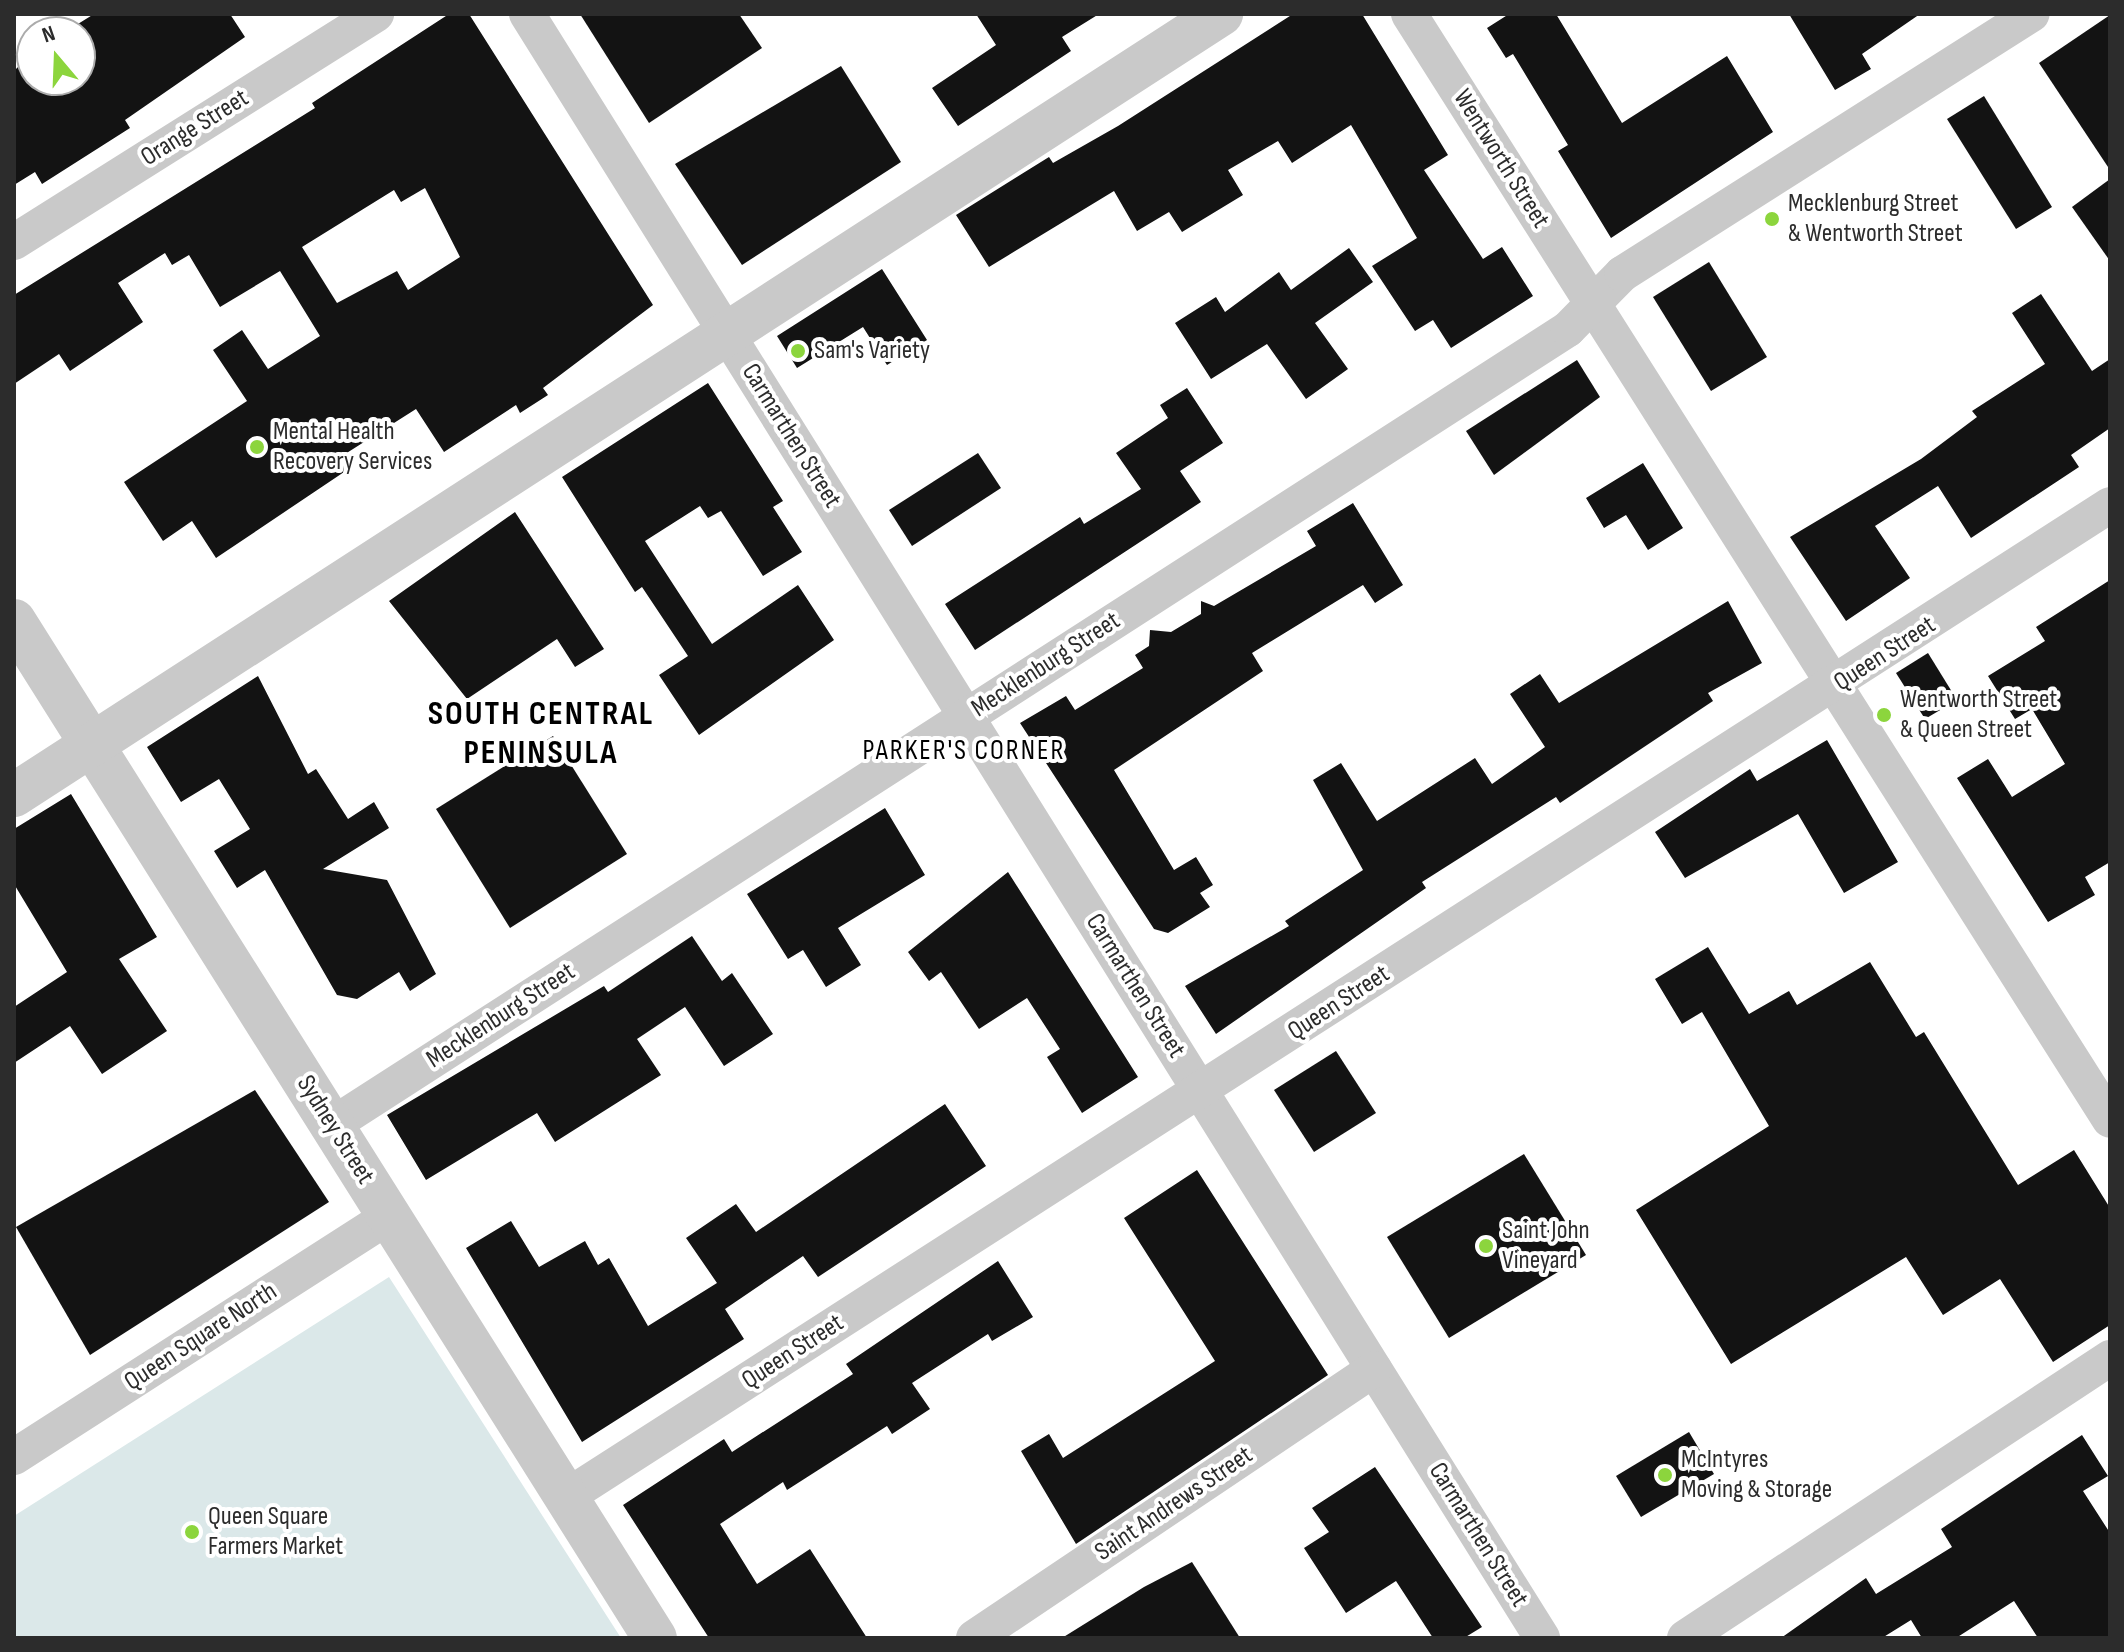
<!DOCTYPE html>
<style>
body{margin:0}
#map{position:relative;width:2124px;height:1652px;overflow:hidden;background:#fff;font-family:"Sofia Sans Condensed",sans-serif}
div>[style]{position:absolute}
.green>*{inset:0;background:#dbe8e9}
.building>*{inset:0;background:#131313}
.minor>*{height:36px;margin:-18px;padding:0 18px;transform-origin:18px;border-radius:18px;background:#c9c9c9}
.tertiary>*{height:44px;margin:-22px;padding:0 22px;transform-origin:22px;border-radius:22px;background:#c9c9c9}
.dots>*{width:22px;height:22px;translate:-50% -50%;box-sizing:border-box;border:4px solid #fff;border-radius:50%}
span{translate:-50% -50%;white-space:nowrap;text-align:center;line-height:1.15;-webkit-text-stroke:8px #fff;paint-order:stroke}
.street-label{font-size:26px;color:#2c2c2c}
.poi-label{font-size:26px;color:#2c2c2c}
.left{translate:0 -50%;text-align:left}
.neighbourhood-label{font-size:28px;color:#000;letter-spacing:2px}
.district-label{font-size:34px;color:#000;font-weight:700;letter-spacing:2px}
.frame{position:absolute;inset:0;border:16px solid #2c2c2c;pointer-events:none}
.north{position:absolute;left:16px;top:16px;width:80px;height:80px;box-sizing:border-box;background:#fff;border:2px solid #ababab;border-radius:50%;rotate:341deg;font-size:22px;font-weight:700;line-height:32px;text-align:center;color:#2c2c2c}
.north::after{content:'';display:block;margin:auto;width:28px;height:36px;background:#8cd53d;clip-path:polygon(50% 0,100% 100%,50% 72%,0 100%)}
</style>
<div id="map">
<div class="green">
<div style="clip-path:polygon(389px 1277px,621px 1638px,14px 1638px,14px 1516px)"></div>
</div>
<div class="building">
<div style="clip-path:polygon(94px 14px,230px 14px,245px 37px,125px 120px,130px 128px,42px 184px,35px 172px,14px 185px,14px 71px,32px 53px,32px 80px,80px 80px,80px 32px,65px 32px)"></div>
<div style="clip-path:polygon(evenodd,449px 14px,469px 14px,653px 305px,543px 388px,548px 395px,520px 413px,516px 405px,444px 452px,416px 409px,342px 456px,350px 468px,216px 558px,192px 521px,163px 541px,124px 482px,247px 401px,213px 350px,242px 330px,268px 369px,320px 336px,280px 271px,220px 307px,189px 255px,172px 265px,165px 253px,118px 283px,143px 322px,70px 371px,59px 354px,14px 384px,14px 295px,315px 108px,312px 103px,449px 14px,425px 188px,460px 257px,408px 290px,397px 271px,337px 303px,302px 247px,394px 190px,401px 202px,425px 188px)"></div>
<div style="clip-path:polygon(580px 14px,739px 14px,762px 48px,649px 123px)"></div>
<div style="clip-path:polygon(976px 14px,1099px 14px,1062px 37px,1071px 51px,958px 126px,932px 88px,996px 45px)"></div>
<div style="clip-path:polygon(1293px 14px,1362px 14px,1448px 155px,1424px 170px,1483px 259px,1502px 247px,1533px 296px,1451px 348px,1433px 320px,1415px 331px,1372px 266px,1417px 238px,1351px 125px,1292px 163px,1278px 141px,1228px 170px,1243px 195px,1182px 232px,1169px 212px,1137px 231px,1114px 191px,989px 267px,956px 215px,1049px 157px,1053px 163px,1118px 126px)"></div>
<div style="clip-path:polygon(1509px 14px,1556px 14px,1622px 123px,1727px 56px,1773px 132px,1611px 238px,1558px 151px,1568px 145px,1513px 54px,1506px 58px,1487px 28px)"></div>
<div style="clip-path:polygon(1789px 14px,1920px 14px,1862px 54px,1871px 69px,1835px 90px)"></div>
<div style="clip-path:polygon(2110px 15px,2110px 170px,2039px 63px)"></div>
<div style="clip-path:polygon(841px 66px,901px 162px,742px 265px,675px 164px)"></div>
<div style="clip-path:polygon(1984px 96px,2052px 207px,2016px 229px,1947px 119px)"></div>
<div style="clip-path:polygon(2110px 179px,2110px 261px,2072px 207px)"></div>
<div style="clip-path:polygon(1349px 248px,1373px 282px,1315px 323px,1348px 369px,1306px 399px,1267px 344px,1211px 379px,1175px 323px,1216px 297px,1225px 312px,1279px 272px,1291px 290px)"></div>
<div style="clip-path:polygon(1709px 262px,1767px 357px,1711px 391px,1653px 297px)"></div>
<div style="clip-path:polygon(882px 269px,927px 340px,887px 365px,863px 327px,797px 368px,777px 336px)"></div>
<div style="clip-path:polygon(2041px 294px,2092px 371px,2110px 359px,2110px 428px,2071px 455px,2079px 467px,1971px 538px,1938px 486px,1875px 526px,1910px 578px,1846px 621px,1790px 537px,1921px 459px,1977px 417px,1972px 411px,2045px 364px,2012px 313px)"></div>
<div style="clip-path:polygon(1577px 360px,1600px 397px,1494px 475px,1466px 431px)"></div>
<div style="clip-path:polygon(708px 383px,783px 501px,773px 507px,802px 552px,763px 576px,721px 511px,708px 518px,700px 506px,645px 541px,712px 644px,798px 585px,834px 640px,699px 735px,659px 675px,688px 656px,642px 587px,635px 592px,562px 477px)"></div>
<div style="clip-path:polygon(1187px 388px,1223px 443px,1180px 471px,1201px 502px,975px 650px,945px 604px,1080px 517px,1084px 524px,1141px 489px,1116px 453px,1168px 418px,1160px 405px)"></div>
<div style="clip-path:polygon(978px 453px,1001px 488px,912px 546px,889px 510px)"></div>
<div style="clip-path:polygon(1643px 463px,1683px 528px,1648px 550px,1626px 515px,1604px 528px,1586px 498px)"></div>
<div style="clip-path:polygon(1353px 503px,1403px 585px,1375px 603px,1363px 585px,1252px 653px,1263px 671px,1114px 770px,1174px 870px,1196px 857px,1213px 885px,1200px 893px,1210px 907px,1168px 933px,1154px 929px,1020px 723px,1066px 696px,1075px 710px,1143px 668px,1135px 655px,1149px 646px,1150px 630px,1171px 632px,1201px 614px,1201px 601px,1214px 606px,1316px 546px,1307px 531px)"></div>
<div style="clip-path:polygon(515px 512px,604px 649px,575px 667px,557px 639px,467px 699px,389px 601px)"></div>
<div style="clip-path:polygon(2110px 580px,2110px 862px,2085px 877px,2095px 895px,2048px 922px,1957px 778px,1988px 759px,2012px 797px,2065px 764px,2032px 709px,2015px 719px,1988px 676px,2045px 641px,2036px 627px)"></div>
<div style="clip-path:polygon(1728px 601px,1762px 663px,1708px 693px,1713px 701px,1560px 803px,1556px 797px,1422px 882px,1426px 888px,1216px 1034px,1185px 986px,1289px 926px,1285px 921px,1363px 870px,1313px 780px,1341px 763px,1377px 821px,1475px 758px,1492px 784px,1545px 747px,1510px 694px,1540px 674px,1559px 703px)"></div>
<div style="clip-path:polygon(1928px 653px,1957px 700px,1925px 719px,1896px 673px)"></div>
<div style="clip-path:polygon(258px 676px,308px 774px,316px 769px,348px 819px,374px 802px,389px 828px,323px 869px,387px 880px,436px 974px,410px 991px,399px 972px,357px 999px,337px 995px,265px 870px,237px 888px,214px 851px,250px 829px,219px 779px,181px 802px,147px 747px)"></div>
<div style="clip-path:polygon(553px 736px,627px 854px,510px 928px,436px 809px)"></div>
<div style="clip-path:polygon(1827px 740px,1898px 862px,1844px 893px,1798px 814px,1685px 878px,1655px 832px,1750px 769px,1757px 781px)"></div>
<div style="clip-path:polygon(71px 794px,157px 937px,119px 959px,167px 1031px,102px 1074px,70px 1026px,14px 1063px,14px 1007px,67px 972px,14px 884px,14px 829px)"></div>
<div style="clip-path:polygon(885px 808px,925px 875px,838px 928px,861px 965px,826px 987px,803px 950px,788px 959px,747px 894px)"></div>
<div style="clip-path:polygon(1008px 872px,1138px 1077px,1082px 1113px,1047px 1057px,1060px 1049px,1027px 998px,979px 1029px,941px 972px,929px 981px,908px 952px)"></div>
<div style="clip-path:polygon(692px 936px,722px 981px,732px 973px,773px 1034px,724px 1066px,685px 1007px,637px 1039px,661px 1075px,555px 1142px,537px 1113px,426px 1180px,387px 1115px,604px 986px,608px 992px)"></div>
<div style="clip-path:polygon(1708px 947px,1749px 1014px,1789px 991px,1797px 1005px,1870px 962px,1916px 1037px,1924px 1032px,2018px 1185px,2074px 1150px,2110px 1208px,2110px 1325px,2053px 1362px,2000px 1279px,1943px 1315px,1906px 1257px,1731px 1364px,1636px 1210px,1769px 1126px,1702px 1012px,1682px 1024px,1655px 979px)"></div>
<div style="clip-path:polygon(1336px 1051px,1376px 1113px,1314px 1152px,1274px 1090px)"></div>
<div style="clip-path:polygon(255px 1090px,329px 1202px,90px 1355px,16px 1227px)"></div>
<div style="clip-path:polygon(945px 1104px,986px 1166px,818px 1277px,803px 1256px,725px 1309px,744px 1339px,582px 1442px,466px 1248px,511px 1221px,539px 1267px,585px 1241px,598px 1265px,609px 1258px,648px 1326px,717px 1283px,686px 1238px,736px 1204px,756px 1232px)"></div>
<div style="clip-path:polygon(1524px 1154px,1586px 1255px,1449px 1338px,1387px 1237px)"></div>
<div style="clip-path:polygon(1197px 1170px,1328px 1375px,1076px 1544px,1021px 1451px,1049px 1434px,1063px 1458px,1215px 1361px,1124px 1218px)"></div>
<div style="clip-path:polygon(998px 1261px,1033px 1317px,992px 1341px,988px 1334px,912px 1383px,930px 1409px,892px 1434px,887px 1426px,787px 1490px,783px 1482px,720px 1524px,757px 1584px,810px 1549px,867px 1638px,709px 1638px,623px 1505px,724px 1439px,732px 1452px,853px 1374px,846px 1364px)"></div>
<div style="clip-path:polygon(1689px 1432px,1714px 1474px,1641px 1517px,1616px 1476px)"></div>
<div style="clip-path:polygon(2082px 1435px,2108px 1476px,2083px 1491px,2110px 1533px,2110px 1638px,2038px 1638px,2014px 1601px,1956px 1638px,1922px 1638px,1911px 1620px,1882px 1638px,1781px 1638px,1866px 1578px,1876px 1594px,1952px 1547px,1941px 1529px)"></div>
<div style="clip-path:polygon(1375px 1467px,1482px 1627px,1464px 1638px,1433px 1638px,1396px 1581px,1346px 1613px,1304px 1548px,1329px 1532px,1312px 1508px)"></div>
<div style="clip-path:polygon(1192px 1562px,1240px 1638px,1062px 1638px,1144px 1587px)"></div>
</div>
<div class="minor">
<div style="left:527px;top:14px;width:1915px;rotate:57.99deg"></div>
<div style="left:1409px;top:14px;width:1309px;rotate:57.63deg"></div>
<div style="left:14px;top:242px;width:428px;rotate:-32.2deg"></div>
<div style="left:332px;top:1125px;width:1470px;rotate:-32.78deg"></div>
<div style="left:1568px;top:329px;width:77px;rotate:-45.5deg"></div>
<div style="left:1622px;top:274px;width:485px;rotate:-32.4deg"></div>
<div style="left:14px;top:1457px;width:446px;rotate:-32.7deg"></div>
<div style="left:566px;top:1497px;width:1835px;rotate:-32.72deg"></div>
<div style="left:974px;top:1638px;width:482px;rotate:-33.9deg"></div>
<div style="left:1685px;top:1638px;width:509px;rotate:-33.38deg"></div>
</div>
<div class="tertiary">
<div style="left:14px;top:621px;width:1202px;rotate:57.78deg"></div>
<div style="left:14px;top:795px;width:1438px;rotate:-32.91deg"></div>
</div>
<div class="dots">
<div style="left:1772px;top:219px;background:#8cd53d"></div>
<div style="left:798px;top:351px;background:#8cd53d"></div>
<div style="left:257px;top:447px;background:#8cd53d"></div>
<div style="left:1884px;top:715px;background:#8cd53d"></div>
<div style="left:1486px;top:1246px;background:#8cd53d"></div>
<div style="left:1665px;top:1475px;background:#8cd53d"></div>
<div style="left:192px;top:1532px;background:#8cd53d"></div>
</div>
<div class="street-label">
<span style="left:195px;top:128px;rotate:-32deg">Orange Street</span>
<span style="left:1501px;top:159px;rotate:58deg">Wentworth Street</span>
<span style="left:791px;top:436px;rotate:58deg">Carmarthen Street</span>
<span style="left:1885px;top:654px;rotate:-33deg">Queen Street</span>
<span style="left:1046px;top:665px;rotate:-33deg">Mecklenburg Street</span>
<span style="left:1135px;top:986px;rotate:58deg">Carmarthen Street</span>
<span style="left:1339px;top:1003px;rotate:-33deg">Queen Street</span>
<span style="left:501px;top:1016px;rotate:-33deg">Mecklenburg Street</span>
<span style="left:335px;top:1130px;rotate:58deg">Sydney Street</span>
<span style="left:201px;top:1337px;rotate:-33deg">Queen Square North</span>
<span style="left:793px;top:1352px;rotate:-33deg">Queen Street</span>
<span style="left:1174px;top:1504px;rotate:-34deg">Saint Andrews Street</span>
<span style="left:1478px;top:1535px;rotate:58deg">Carmarthen Street</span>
</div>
<div class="poi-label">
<span class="left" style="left:1788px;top:219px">Mecklenburg Street<br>&amp; Wentworth Street</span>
<span class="left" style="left:814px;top:351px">Sam's Variety</span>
<span class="left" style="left:273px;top:447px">Mental Health<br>Recovery Services</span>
<span class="left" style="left:1900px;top:715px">Wentworth Street<br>&amp; Queen Street</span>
<span class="left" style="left:1502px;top:1246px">Saint John<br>Vineyard</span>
<span class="left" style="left:1681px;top:1475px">McIntyres<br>Moving &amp; Storage</span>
<span class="left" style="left:208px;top:1532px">Queen Square<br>Farmers Market</span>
</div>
<div class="neighbourhood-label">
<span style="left:964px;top:751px">PARKER'S CORNER</span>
</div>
<div class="district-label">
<span style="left:541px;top:733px">SOUTH CENTRAL<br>PENINSULA</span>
</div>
<div class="frame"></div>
<div class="north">N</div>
</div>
